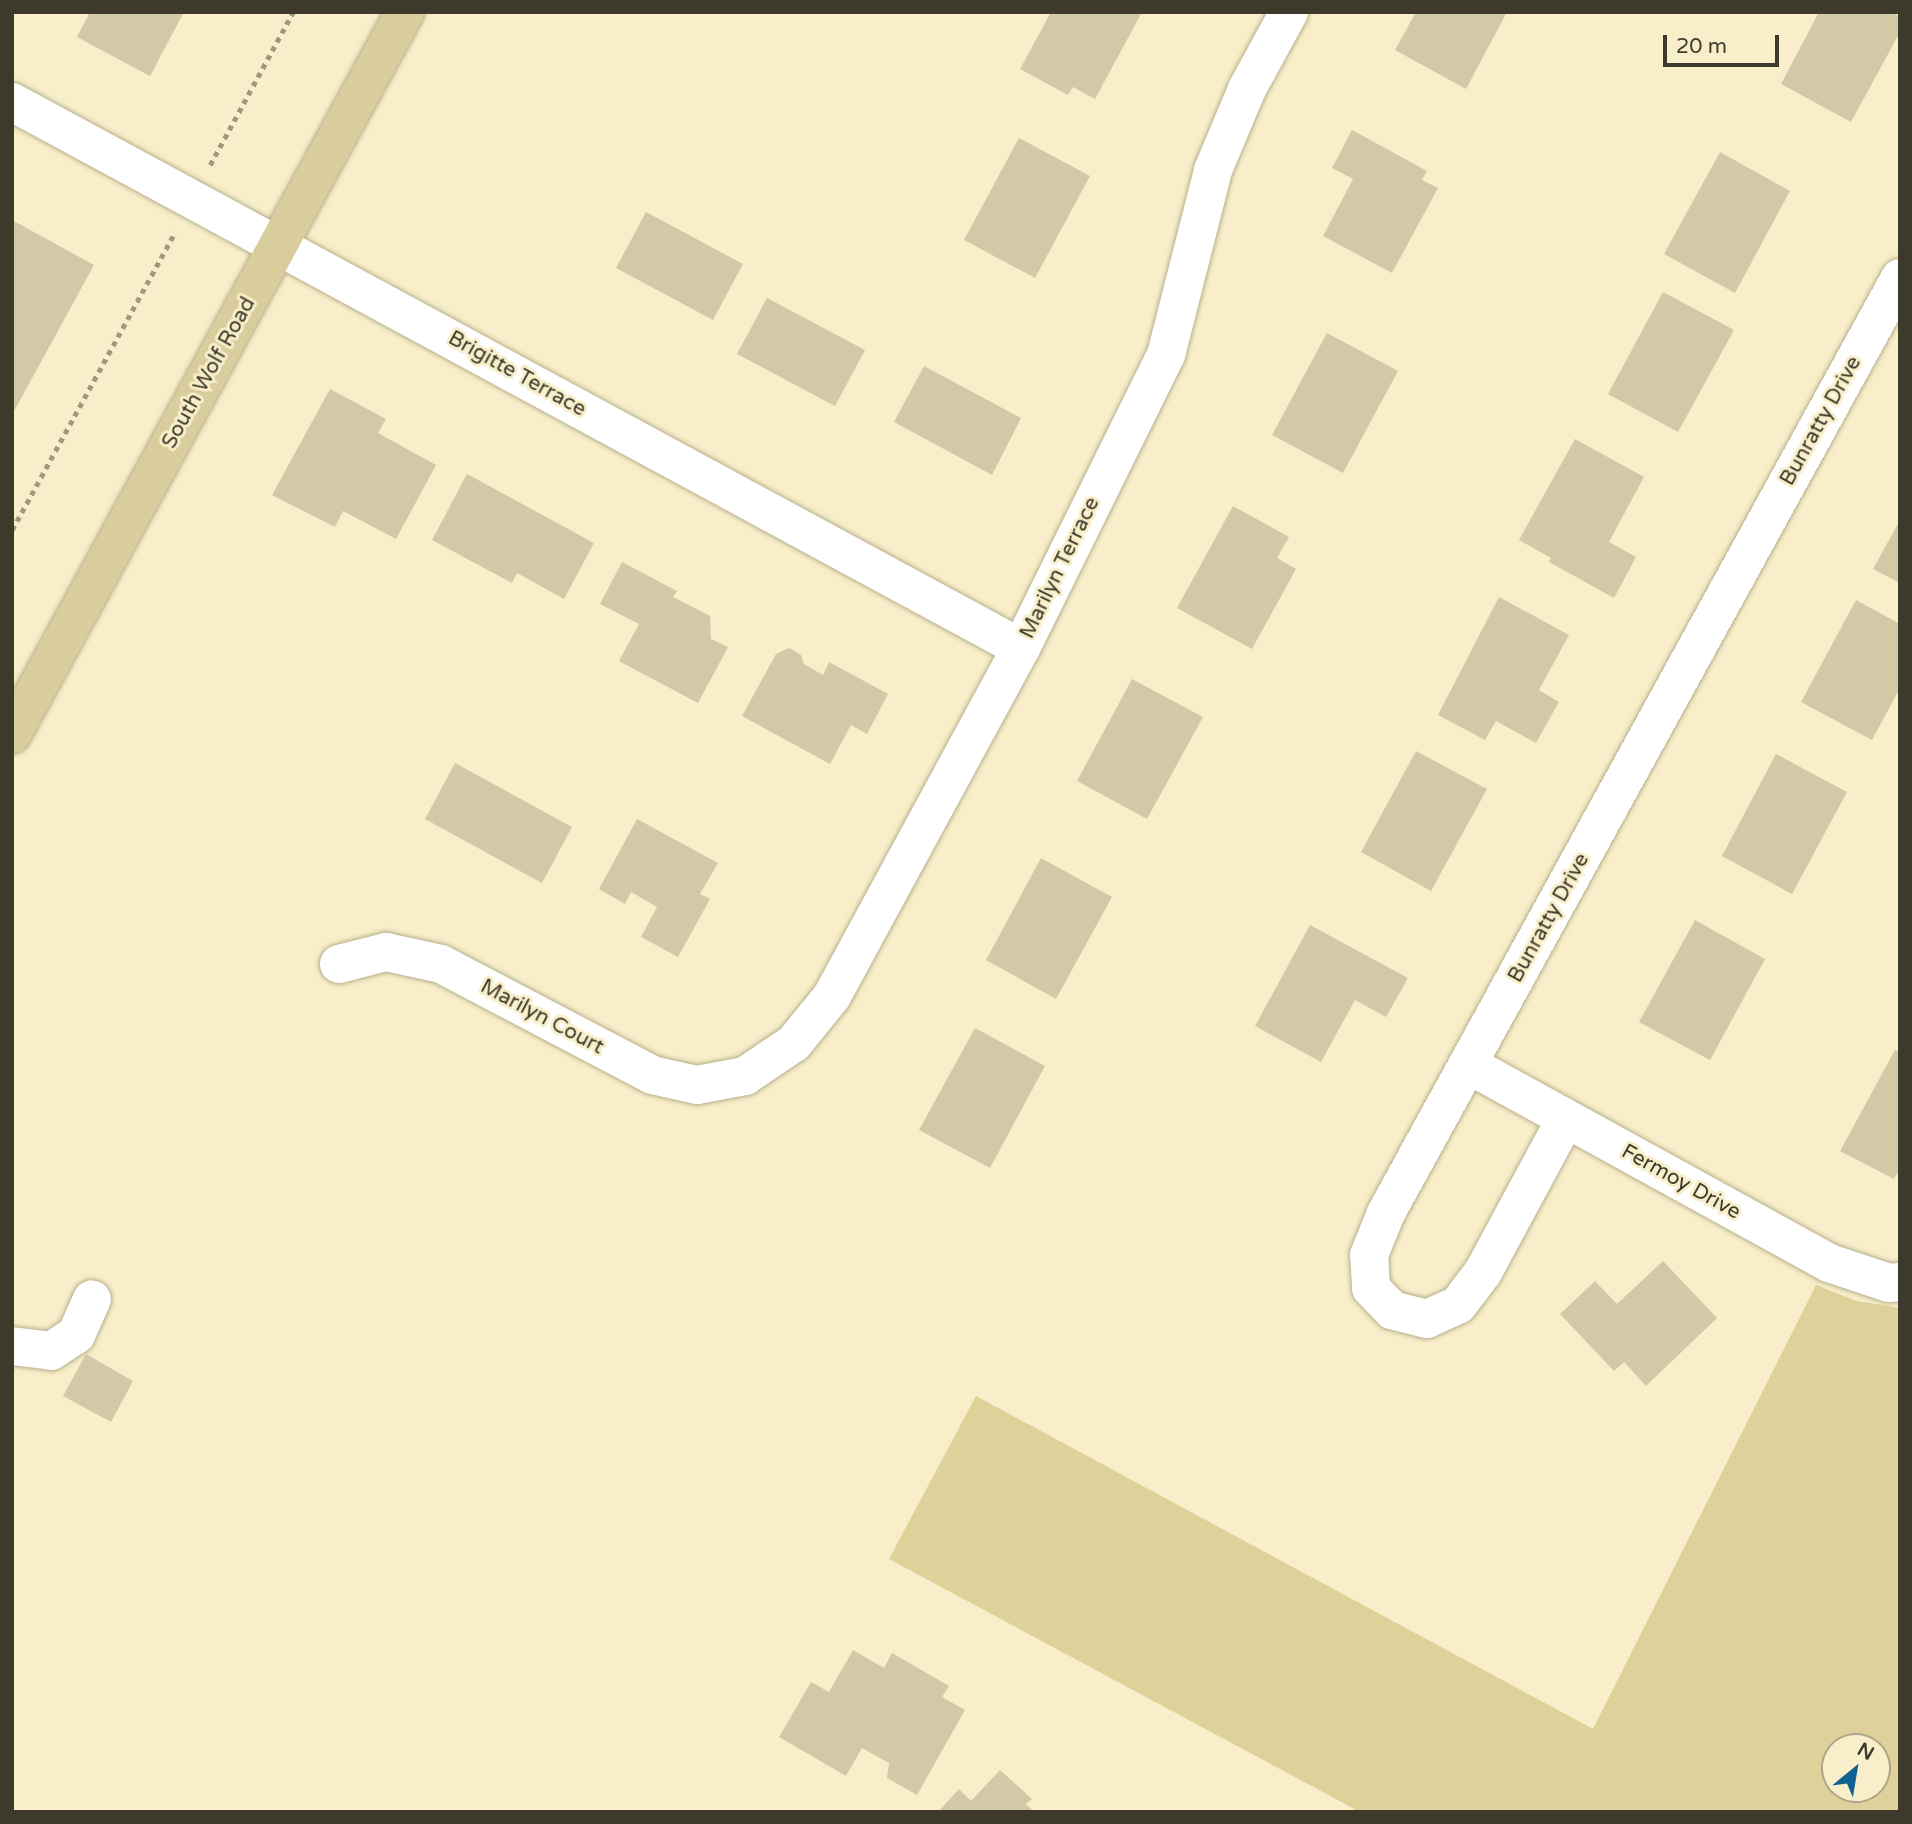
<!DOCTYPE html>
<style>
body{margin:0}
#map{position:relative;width:1912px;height:1824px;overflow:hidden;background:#f8efca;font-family:"Varela Round",sans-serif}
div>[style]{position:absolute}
.green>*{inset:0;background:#dfd19a}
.building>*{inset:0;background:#d2c9a6}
.path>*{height:4.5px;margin-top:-2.25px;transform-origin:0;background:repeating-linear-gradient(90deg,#9f997f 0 5px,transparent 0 10px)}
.roads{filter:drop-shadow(0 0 2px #b8af8c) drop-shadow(0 0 2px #b8af8c)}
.minor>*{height:38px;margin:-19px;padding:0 19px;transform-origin:19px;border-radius:19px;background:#fff}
.major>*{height:38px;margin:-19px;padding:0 19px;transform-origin:19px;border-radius:19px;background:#d9cd9d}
span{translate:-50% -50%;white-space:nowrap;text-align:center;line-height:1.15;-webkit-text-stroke:6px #f8efca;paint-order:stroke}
.street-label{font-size:21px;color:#3d3a2b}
.frame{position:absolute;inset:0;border:14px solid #3d3a2b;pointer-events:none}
.north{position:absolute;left:1821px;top:1733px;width:70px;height:70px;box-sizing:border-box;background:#f8efca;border:2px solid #ada78a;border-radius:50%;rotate:30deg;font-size:19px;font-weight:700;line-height:28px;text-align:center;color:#3d3a2b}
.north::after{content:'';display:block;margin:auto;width:24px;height:32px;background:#0e6394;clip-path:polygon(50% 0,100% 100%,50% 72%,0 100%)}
.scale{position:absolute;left:1663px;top:35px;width:116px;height:32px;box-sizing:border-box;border:4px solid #3d3a2b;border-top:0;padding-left:9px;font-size:21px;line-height:24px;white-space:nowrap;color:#3d3a2b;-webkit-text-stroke:5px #f8efca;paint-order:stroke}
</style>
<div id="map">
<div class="green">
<div style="clip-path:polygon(evenodd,1816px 1285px,1857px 1301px,1900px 1308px,1900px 1812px,1360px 1812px,889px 1559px,976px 1396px,1593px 1729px,1816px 1285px,1835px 1747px,1877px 1747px,1877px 1789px,1835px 1789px,1835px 1747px)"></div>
</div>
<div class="building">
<div style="clip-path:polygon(90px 12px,184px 12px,150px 76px,77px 37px)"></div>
<div style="clip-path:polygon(1051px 12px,1142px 12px,1095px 99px,1073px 87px,1068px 95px,1020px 69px)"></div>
<div style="clip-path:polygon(1416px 12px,1507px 12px,1466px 89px,1395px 50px)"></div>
<div style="clip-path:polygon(1819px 12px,1891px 12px,1900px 17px,1900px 32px,1851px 122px,1781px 84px)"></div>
<div style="clip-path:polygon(1352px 130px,1427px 171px,1422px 180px,1438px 188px,1392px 273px,1323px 236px,1353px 179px,1332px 168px)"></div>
<div style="clip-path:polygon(1019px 138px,1090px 176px,1035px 278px,964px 240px)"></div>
<div style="clip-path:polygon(1720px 152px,1790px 191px,1735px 293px,1664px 254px)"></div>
<div style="clip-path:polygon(646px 212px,743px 264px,713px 320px,616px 268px)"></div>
<div style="clip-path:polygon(12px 220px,94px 265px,12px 415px)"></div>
<div style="clip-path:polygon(1663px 292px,1734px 330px,1678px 432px,1608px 394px)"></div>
<div style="clip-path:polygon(767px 298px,865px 350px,835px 406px,737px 354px)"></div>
<div style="clip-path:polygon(1327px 333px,1398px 371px,1343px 473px,1272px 435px)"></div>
<div style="clip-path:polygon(924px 366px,1021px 418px,992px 475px,894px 422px)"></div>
<div style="clip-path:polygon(330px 389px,386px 419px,378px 433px,436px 465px,396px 539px,343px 511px,335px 527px,272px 495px)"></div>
<div style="clip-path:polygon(1575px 439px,1644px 477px,1609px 542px,1636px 557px,1614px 598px,1549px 562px,1551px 558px,1519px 540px)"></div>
<div style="clip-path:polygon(467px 474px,594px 543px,564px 599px,517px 573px,512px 583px,432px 540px)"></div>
<div style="clip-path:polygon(1233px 506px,1289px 537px,1277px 558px,1296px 569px,1252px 649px,1177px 608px)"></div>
<div style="clip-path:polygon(1900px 520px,1900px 583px,1873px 569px)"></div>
<div style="clip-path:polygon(622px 562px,677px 591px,673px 597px,710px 616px,711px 639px,728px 647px,698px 703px,619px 661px,639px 624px,600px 604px)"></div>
<div style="clip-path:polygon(1499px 597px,1569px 635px,1539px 690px,1559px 702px,1536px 743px,1496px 721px,1485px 740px,1438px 715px)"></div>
<div style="clip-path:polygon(1856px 600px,1900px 624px,1900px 688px,1872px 740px,1801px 702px)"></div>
<div style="clip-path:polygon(789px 648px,801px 655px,804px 664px,823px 675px,829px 662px,888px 694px,867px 734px,851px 725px,830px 764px,742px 716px,776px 654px)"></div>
<div style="clip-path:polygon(1132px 679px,1203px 717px,1147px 819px,1077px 781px)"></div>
<div style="clip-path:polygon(1416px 751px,1487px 789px,1431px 891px,1361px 852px)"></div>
<div style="clip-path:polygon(1776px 754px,1847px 792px,1792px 894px,1722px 856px)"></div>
<div style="clip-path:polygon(455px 763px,572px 827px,542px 883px,425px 819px)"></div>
<div style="clip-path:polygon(637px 819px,718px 863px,700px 894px,710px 899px,678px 957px,641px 937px,657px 907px,631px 892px,625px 904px,599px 889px)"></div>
<div style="clip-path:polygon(1041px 858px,1112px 897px,1056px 999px,986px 960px)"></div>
<div style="clip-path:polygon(1695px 920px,1765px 959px,1710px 1060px,1639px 1022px)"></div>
<div style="clip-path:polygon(1310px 925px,1408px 978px,1386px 1017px,1355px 1000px,1321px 1062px,1255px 1026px)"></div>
<div style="clip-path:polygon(975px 1028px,1045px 1066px,990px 1168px,919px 1130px)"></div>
<div style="clip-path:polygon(1895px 1050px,1900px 1052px,1900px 1169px,1894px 1179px,1840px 1151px)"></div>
<div style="clip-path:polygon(1663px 1261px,1717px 1318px,1646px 1386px,1624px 1362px,1614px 1371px,1560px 1314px,1595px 1281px,1617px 1304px)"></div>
<div style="clip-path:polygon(86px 1354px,133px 1381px,111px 1422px,63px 1396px)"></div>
<div style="clip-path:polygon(853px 1650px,884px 1668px,892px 1653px,949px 1686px,942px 1697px,965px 1710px,917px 1795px,887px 1778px,889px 1763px,862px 1748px,846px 1776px,779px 1737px,811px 1682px,829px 1692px)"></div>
<div style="clip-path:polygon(1000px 1770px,1032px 1799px,1026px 1804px,1034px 1812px,938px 1812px,959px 1789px,971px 1801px)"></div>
</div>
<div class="path">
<div style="left:210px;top:165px;width:174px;rotate:-61.5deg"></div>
<div style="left:12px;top:530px;width:340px;rotate:-61.3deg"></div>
</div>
<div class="roads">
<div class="minor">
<div style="left:12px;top:102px;width:1147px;rotate:28.42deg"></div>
<div style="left:339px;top:964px;width:49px;rotate:-14.3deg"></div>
<div style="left:386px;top:952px;width:56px;rotate:12.3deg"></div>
<div style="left:441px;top:964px;width:238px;rotate:27.7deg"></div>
<div style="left:652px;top:1075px;width:46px;rotate:12.5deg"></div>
<div style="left:697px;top:1085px;width:49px;rotate:-10.6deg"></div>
<div style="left:745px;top:1076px;width:59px;rotate:-34deg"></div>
<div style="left:794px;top:1043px;width:60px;rotate:-51deg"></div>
<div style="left:832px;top:996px;width:396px;rotate:-61.5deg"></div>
<div style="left:1021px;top:648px;width:327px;rotate:-63.7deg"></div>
<div style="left:1166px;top:355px;width:191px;rotate:-75.7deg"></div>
<div style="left:1213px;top:170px;width:88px;rotate:-67.2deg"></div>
<div style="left:1247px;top:89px;width:88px;rotate:-61.4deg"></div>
<div style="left:1469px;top:1065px;width:411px;rotate:28.8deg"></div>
<div style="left:1829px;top:1263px;width:63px;rotate:18.4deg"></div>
<div style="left:1889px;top:1283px;width:11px;rotate:-5deg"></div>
<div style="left:1565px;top:1120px;width:173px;rotate:118.3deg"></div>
<div style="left:1483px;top:1272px;width:41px;rotate:127.1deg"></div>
<div style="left:1458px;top:1305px;width:34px;rotate:156deg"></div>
<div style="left:1427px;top:1319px;width:36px;rotate:-166deg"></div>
<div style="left:1392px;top:1310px;width:30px;rotate:-134deg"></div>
<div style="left:1371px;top:1288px;width:33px;rotate:-93deg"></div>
<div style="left:1369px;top:1255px;width:45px;rotate:-68deg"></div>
<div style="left:1386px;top:1213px;width:1067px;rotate:-61.2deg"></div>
<div style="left:12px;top:1346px;width:39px;rotate:7deg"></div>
<div style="left:51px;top:1351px;width:30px;rotate:-33deg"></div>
<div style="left:76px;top:1335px;width:39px;rotate:-66deg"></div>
</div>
<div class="major">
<div style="left:12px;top:734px;width:822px;rotate:-61.44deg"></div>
</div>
</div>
<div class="street-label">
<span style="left:209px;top:373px;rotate:-61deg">South Wolf Road</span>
<span style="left:517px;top:374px;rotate:29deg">Brigitte Terrace</span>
<span style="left:1821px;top:421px;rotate:-61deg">Bunratty Drive</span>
<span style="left:1060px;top:568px;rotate:-64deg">Marilyn Terrace</span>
<span style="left:1549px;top:918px;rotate:-61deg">Bunratty Drive</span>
<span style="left:542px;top:1017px;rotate:28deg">Marilyn Court</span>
<span style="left:1681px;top:1182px;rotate:29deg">Fermoy Drive</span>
</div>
<div class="frame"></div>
<div class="north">N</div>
<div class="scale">20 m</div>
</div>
